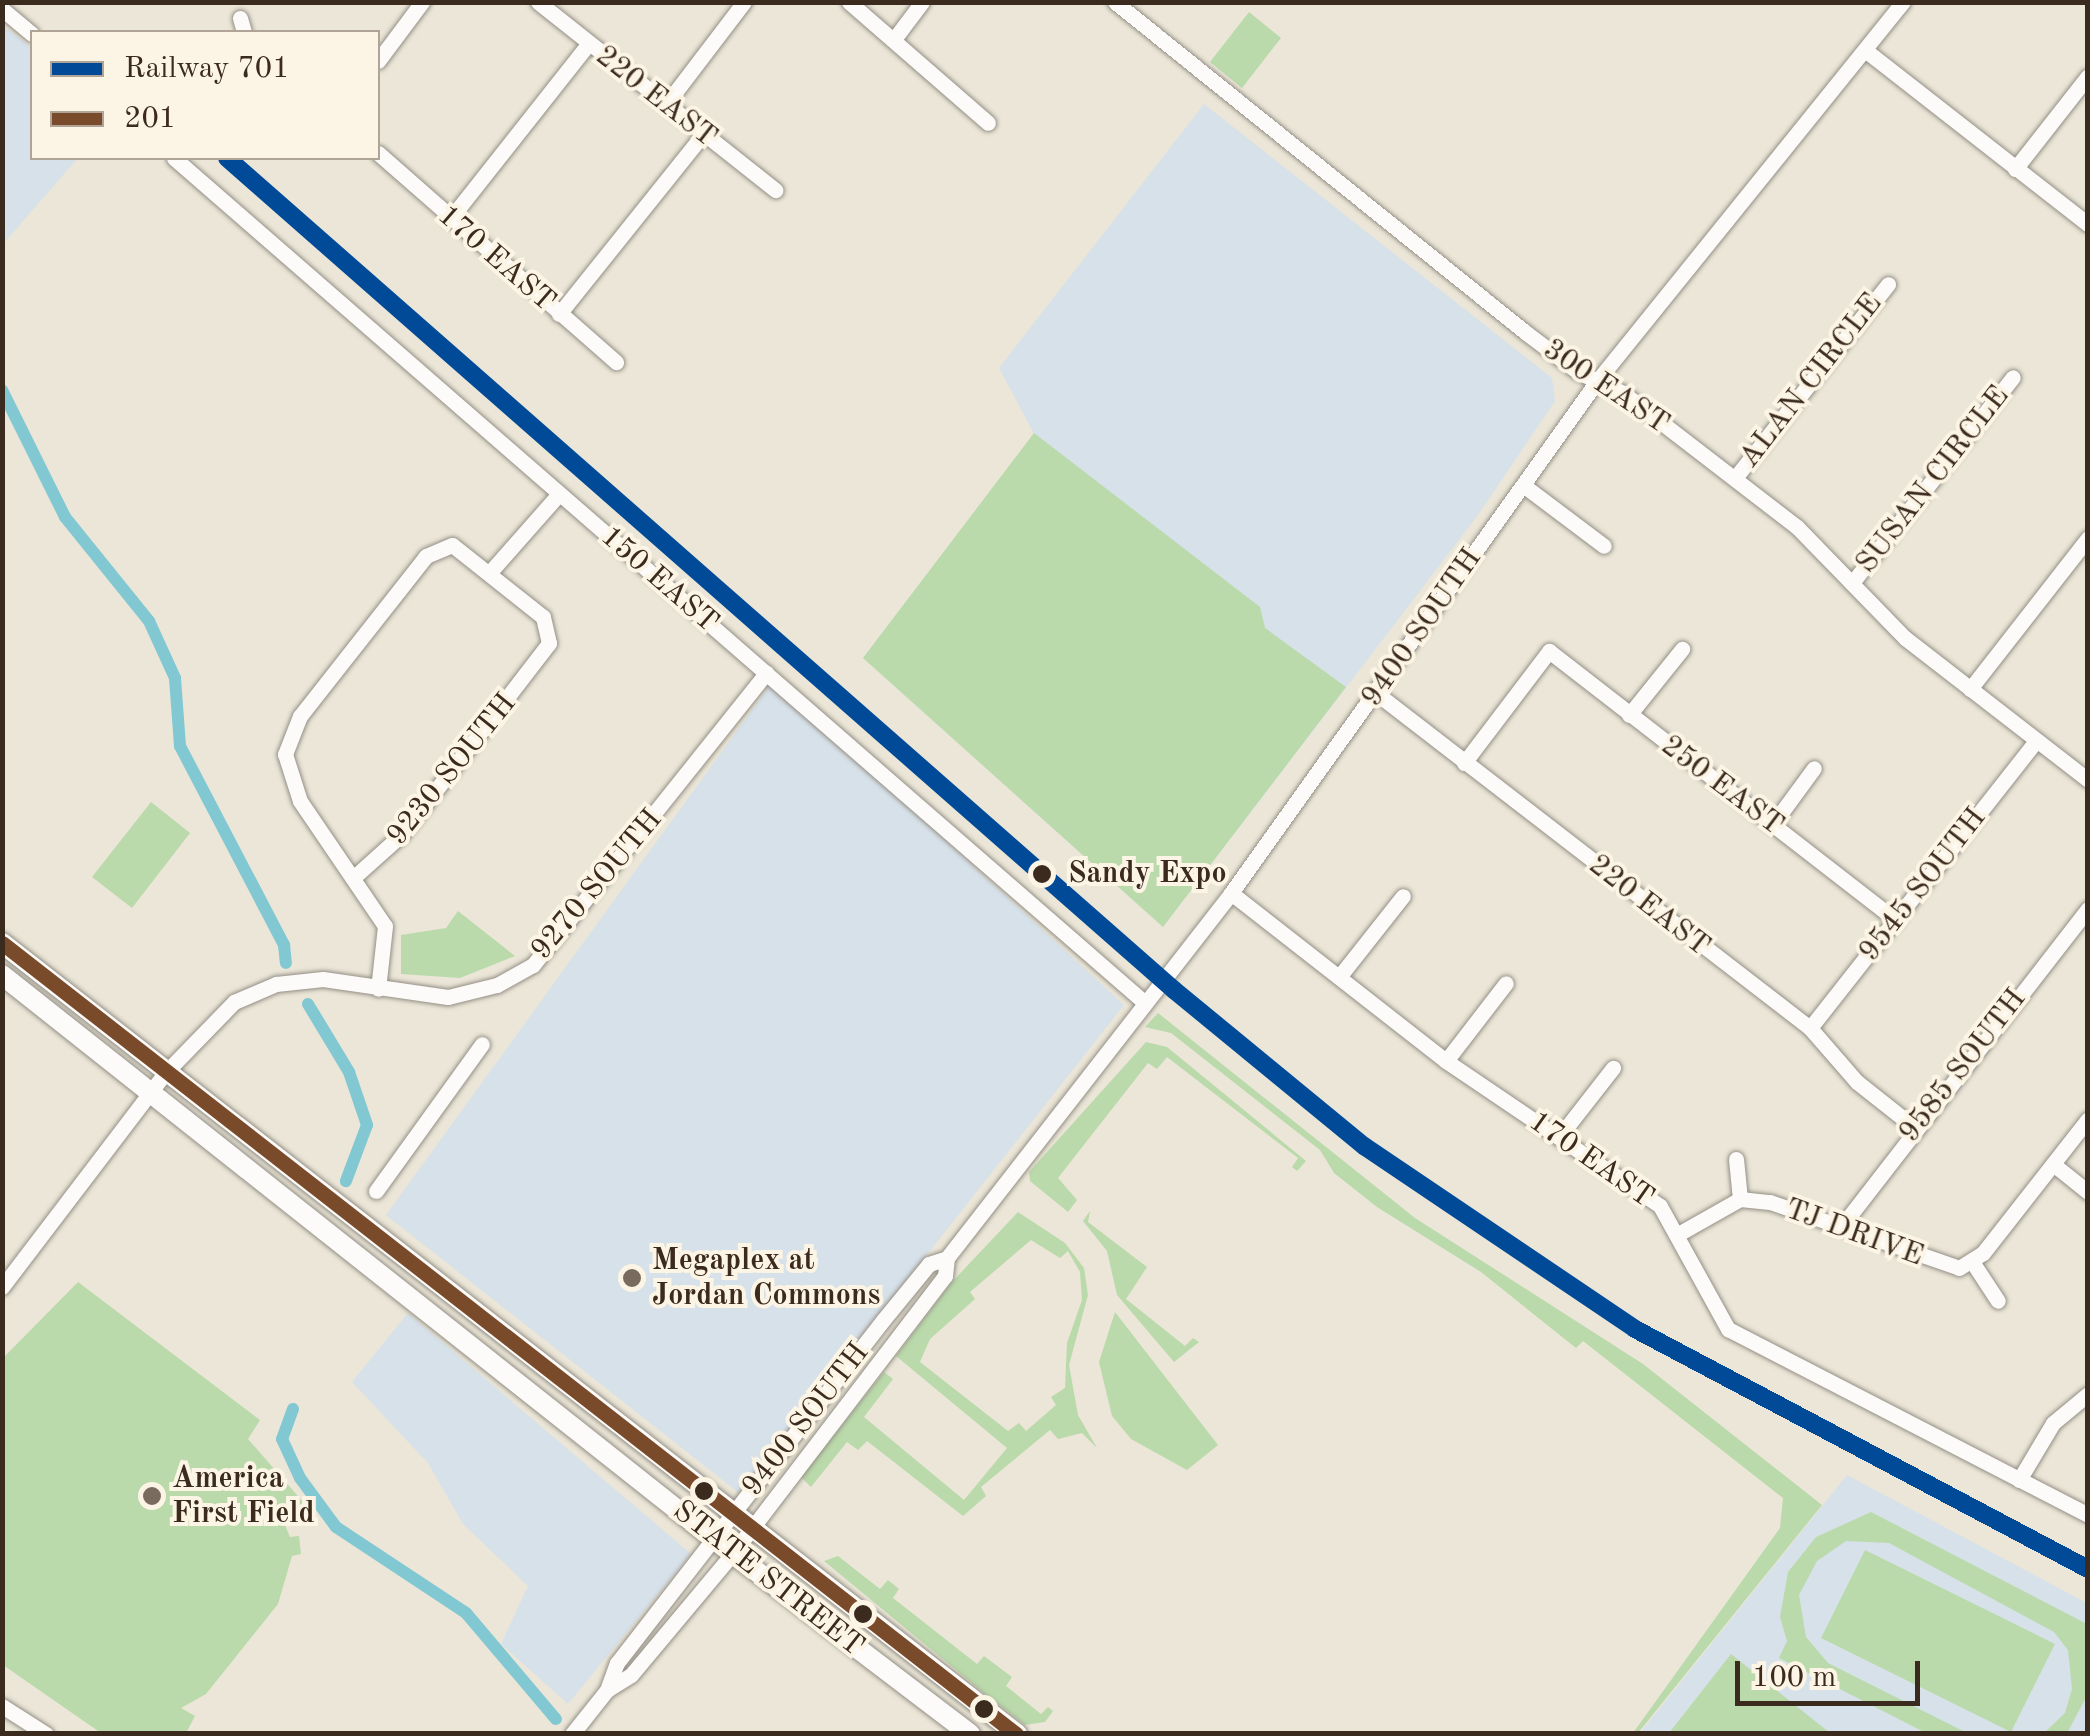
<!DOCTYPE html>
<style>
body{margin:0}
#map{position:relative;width:2090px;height:1736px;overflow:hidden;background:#ebe6d7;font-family:"Old Standard TT",serif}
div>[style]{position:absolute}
.built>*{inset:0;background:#d7e1e9}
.green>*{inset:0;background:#badaab}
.canal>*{height:12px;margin:-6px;padding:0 6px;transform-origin:6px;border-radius:6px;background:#81c8d3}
.roads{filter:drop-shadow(0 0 2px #948f86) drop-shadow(0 0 2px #948f86)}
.minor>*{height:15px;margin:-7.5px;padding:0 7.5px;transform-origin:7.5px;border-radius:7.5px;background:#fcfbf9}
.major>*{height:20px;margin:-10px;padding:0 10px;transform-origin:10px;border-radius:10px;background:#fcfbf9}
.bus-1>*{height:15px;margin:-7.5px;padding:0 7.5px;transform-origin:7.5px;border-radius:7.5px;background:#7a4b2a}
.rail-1>*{height:18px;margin:-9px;padding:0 9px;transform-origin:9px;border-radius:9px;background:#004a97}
.dots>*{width:28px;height:28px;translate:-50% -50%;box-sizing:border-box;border:5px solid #fcf5e5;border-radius:50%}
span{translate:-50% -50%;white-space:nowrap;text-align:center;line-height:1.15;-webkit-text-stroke:8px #fcf5e5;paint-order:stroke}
.street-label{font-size:30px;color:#3b2a1e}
.stop-label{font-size:30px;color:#3b2a1e;font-weight:700}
.left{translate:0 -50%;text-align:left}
.poi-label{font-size:30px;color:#3b2a1e;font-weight:700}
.frame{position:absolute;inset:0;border:5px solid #3b2a1e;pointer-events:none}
.legend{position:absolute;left:30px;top:30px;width:350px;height:130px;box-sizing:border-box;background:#fcf5e5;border:2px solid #afa495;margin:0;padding:12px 18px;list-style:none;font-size:30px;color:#3b2a1e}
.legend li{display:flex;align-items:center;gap:20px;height:50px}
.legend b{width:50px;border:2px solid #afa495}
.scale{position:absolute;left:1735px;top:1661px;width:185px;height:45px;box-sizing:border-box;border:5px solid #3b2a1e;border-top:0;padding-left:12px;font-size:30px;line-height:35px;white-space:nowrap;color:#3b2a1e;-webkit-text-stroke:8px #fcf5e5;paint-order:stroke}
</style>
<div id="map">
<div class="built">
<div style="clip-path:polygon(3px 26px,32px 47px,32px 158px,78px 158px,3px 244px)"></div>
<div style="clip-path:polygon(1204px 104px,1552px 378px,1555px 401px,1478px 515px,1163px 927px,863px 658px,1034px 434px,999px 368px)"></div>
<div style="clip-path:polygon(773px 681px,1124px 1005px,739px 1493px,386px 1215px)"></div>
<div style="clip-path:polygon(408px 1313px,691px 1554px,568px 1704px,501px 1644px,528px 1586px,463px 1524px,428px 1463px,352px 1382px)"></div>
<div style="clip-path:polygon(1847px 1475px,2087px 1603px,2087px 1733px,1639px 1734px)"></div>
</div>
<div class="green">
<div style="clip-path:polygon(1249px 12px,1281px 38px,1242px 88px,1210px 62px)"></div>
<div style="clip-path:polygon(1034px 433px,1260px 607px,1265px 628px,1346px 687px,1163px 927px,863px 658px)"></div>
<div style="clip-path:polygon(151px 802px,190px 833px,132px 908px,92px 877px)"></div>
<div style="clip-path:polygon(458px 911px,515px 956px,460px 978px,401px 974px,401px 935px,446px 928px)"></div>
<div style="clip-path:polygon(1158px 1013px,1415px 1218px,1643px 1364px,1822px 1505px,1638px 1733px,1633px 1733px,1780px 1528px,1783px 1498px,1583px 1341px,1576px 1348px,1481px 1272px,1377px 1207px,1334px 1173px,1320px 1150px,1171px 1033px,1145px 1027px)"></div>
<div style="clip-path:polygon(1146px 1042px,1167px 1047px,1306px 1161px,1297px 1171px,1292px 1167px,1298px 1158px,1167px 1057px,1157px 1069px,1148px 1063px,1058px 1178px,1077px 1200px,1068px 1212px,1030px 1181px,1029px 1172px)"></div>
<div style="clip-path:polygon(1090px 1211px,1088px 1222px,1147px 1267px,1126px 1299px,1185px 1346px,1193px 1338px,1199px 1342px,1174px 1362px,1117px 1295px,1107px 1251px,1083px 1221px)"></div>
<div style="clip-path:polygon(evenodd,1018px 1212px,1065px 1243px,1084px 1268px,1088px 1295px,1069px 1365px,1078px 1415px,1097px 1448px,1082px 1433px,1058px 1439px,1050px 1430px,981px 1487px,986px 1496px,963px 1516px,867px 1441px,858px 1450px,847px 1442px,811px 1487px,801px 1477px,884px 1372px,893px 1379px,864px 1417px,964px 1500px,1007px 1448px,896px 1356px,951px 1283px,1018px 1212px,1031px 1240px,1060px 1258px,1068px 1251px,1080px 1272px,1082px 1300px,1067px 1343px,1065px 1388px,1051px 1397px,1056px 1405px,1026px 1431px,1019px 1423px,1008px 1431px,920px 1362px,930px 1339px,975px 1299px,970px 1292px,1031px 1240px)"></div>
<div style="clip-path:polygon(78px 1282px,260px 1420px,248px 1439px,310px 1510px,285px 1525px,290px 1537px,299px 1536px,301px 1554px,292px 1556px,278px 1604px,206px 1694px,181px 1708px,195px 1716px,186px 1733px,101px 1733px,3px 1665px,3px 1358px)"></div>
<div style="clip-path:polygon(1115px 1312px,1218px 1445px,1187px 1470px,1131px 1439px,1112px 1416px,1099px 1362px)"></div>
<div style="clip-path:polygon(1871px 1512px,2087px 1624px,2087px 1696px,2067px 1733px,2044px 1733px,2065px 1713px,2072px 1689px,2068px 1650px,2054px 1632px,1889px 1543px,1846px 1541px,1817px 1561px,1799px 1595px,1806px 1637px,1828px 1663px,1967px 1733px,1926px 1733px,1779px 1658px,1787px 1641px,1780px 1617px,1788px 1572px,1816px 1537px)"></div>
<div style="clip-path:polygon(1865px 1550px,2055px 1644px,2011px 1732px,1821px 1638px)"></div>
<div style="clip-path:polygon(838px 1556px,880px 1589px,888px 1580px,899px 1589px,893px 1598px,977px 1664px,984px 1656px,1012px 1677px,1006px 1686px,1041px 1714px,1048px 1707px,1053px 1711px,1045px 1722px,1025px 1725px,984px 1693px,824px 1561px)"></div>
<div style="clip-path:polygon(1731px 1654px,1830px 1733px,1669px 1733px)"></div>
</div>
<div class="canal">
<div style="left:2px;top:390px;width:142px;rotate:63.6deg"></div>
<div style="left:65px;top:517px;width:134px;rotate:51.1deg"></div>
<div style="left:149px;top:621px;width:63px;rotate:65.5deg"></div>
<div style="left:175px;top:678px;width:68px;rotate:85.8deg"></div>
<div style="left:180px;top:746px;width:225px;rotate:62.4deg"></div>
<div style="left:284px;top:945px;width:18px;rotate:84deg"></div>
<div style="left:308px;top:1004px;width:79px;rotate:58.9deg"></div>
<div style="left:349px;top:1072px;width:56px;rotate:71.2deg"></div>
<div style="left:367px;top:1125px;width:60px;rotate:110.6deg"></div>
<div style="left:293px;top:1409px;width:32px;rotate:110deg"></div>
<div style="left:282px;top:1439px;width:43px;rotate:65.2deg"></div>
<div style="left:300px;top:1478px;width:61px;rotate:53.7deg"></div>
<div style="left:336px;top:1527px;width:156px;rotate:33.5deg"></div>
<div style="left:466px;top:1613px;width:139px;rotate:49.7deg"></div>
</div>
<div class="roads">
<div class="minor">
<div style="left:538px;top:2px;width:303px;rotate:38.4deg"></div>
<div style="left:849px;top:2px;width:184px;rotate:41deg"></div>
<div style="left:1115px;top:2px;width:526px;rotate:38.83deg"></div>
<div style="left:1525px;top:332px;width:66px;rotate:37deg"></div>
<div style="left:1578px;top:372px;width:50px;rotate:25deg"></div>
<div style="left:1623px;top:393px;width:220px;rotate:37.6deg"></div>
<div style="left:1797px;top:527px;width:155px;rotate:45.8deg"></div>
<div style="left:1905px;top:638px;width:232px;rotate:37.8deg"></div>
<div style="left:2px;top:9px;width:39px;rotate:40deg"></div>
<div style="left:240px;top:18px;width:15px;rotate:74deg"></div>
<div style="left:895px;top:38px;width:45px;rotate:-53.1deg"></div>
<div style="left:1865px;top:50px;width:283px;rotate:38deg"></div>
<div style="left:378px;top:61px;width:74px;rotate:-53.3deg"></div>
<div style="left:667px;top:103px;width:127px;rotate:-52.7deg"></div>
<div style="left:378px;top:153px;width:317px;rotate:41.3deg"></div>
<div style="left:174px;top:158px;width:1286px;rotate:41.03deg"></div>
<div style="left:2015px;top:169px;width:118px;rotate:-51.9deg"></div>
<div style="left:450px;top:219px;width:223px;rotate:-51.7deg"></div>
<div style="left:559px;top:314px;width:231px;rotate:-51.3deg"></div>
<div style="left:1735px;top:478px;width:247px;rotate:-51.7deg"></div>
<div style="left:1523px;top:485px;width:101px;rotate:37deg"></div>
<div style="left:491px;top:571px;width:103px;rotate:-48.6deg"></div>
<div style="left:1852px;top:583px;width:261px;rotate:-52deg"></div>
<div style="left:1970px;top:689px;width:192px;rotate:-52deg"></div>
<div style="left:1376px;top:693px;width:548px;rotate:37.66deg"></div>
<div style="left:1810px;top:1028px;width:72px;rotate:49deg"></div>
<div style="left:1857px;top:1082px;width:74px;rotate:38.4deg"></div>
<div style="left:1629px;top:715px;width:85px;rotate:-51.2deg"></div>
<div style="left:1464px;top:763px;width:141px;rotate:-52.8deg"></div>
<div style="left:1549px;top:651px;width:439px;rotate:37.8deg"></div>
<div style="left:1773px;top:824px;width:69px;rotate:-53.8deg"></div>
<div style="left:353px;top:878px;width:66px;rotate:-41.9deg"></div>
<div style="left:402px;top:834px;width:241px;rotate:-52.4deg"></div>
<div style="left:549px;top:643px;width:27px;rotate:-103deg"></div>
<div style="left:543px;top:617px;width:116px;rotate:-141.6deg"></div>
<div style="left:452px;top:545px;width:28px;rotate:157deg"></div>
<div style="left:426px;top:556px;width:204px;rotate:128.2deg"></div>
<div style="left:300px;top:716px;width:41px;rotate:111.5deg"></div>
<div style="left:285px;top:754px;width:49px;rotate:72.3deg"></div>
<div style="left:300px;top:801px;width:151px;rotate:55.8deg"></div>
<div style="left:385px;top:926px;width:63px;rotate:96.3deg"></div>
<div style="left:1231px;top:893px;width:273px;rotate:38deg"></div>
<div style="left:1446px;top:1061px;width:258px;rotate:34.1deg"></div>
<div style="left:1660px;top:1206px;width:141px;rotate:61.1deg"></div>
<div style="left:1728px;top:1329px;width:405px;rotate:27.3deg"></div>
<div style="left:1339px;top:977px;width:103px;rotate:-51.7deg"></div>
<div style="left:1810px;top:1028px;width:365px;rotate:-51.8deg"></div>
<div style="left:1446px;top:1061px;width:98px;rotate:-52.4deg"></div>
<div style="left:1559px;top:1137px;width:88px;rotate:-52deg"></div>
<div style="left:1736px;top:1159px;width:40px;rotate:84.3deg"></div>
<div style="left:2053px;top:1164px;width:45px;rotate:38.7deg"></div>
<div style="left:376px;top:1191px;width:181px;rotate:-54.2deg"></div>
<div style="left:1841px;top:1227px;width:403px;rotate:-52.2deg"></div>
<div style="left:1680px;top:1233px;width:69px;rotate:-29.5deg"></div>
<div style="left:1740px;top:1199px;width:30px;rotate:6deg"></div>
<div style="left:1770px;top:1202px;width:200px;rotate:19.2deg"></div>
<div style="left:1959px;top:1268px;width:28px;rotate:-32deg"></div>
<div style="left:1983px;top:1253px;width:170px;rotate:-51.9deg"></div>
<div style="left:1973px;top:1263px;width:45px;rotate:56.7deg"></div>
<div style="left:2px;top:1287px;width:270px;rotate:-52.7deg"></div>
<div style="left:166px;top:1072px;width:98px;rotate:-45.8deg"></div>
<div style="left:234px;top:1002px;width:46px;rotate:-23.2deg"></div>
<div style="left:276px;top:984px;width:47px;rotate:-6.1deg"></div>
<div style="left:323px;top:979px;width:126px;rotate:8.2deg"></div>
<div style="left:448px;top:997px;width:50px;rotate:-13.8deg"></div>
<div style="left:497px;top:985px;width:41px;rotate:-29.1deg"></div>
<div style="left:533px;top:965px;width:374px;rotate:-51.4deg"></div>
<div style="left:2019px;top:1480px;width:66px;rotate:-59.2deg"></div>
<div style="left:2053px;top:1423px;width:45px;rotate:-39.6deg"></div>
<div style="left:607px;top:1690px;width:28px;rotate:-32deg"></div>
<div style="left:631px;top:1675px;width:159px;rotate:-50.1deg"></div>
<div style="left:733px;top:1553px;width:349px;rotate:-52.6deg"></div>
<div style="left:945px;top:1276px;width:18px;rotate:-84deg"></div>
<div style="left:947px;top:1258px;width:462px;rotate:-52.1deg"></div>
<div style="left:1231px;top:893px;width:629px;rotate:-54.44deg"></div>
<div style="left:1597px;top:381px;width:487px;rotate:-51.1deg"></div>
<div style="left:2px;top:1706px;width:52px;rotate:32.5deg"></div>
<div style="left:572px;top:1734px;width:56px;rotate:-51.5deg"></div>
<div style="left:607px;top:1690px;width:29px;rotate:-70deg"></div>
<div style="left:617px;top:1663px;width:435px;rotate:-52.2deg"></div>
<div style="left:884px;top:1319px;width:71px;rotate:-50.7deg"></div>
<div style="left:929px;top:1264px;width:19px;rotate:-18deg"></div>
</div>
<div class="major">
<div style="left:2px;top:943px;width:1287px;rotate:37.93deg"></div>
<div style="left:2px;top:975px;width:908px;rotate:38.38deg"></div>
<div style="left:714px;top:1539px;width:322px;rotate:37.3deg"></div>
</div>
</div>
<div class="bus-1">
<div style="left:2px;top:943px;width:1286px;rotate:37.96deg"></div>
</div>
<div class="rail-1">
<div style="left:227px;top:158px;width:1261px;rotate:41.3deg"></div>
<div style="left:1174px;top:990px;width:246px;rotate:39.4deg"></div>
<div style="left:1364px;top:1146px;width:327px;rotate:34deg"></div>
<div style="left:1635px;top:1329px;width:513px;rotate:27.91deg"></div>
</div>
<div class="dots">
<div style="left:1042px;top:874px;background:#3b2a1e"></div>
<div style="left:632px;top:1278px;background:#796c5f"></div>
<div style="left:704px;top:1491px;background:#3b2a1e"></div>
<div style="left:152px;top:1496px;background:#796c5f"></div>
<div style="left:863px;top:1614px;background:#3b2a1e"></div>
<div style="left:984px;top:1709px;background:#3b2a1e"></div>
</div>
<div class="street-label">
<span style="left:656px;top:97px;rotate:38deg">220 EAST</span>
<span style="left:496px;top:259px;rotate:41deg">170 EAST</span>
<span style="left:1811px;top:381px;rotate:-52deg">ALAN CIRCLE</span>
<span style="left:1606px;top:387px;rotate:34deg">300 EAST</span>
<span style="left:1933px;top:480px;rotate:-52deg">SUSAN CIRCLE</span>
<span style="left:659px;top:580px;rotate:41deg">150 EAST</span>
<span style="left:1422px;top:628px;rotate:-55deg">9400 SOUTH</span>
<span style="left:452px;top:770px;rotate:-51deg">9230 SOUTH</span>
<span style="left:1722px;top:786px;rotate:37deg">250 EAST</span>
<span style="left:597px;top:885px;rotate:-50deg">9270 SOUTH</span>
<span style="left:1923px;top:885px;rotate:-52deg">9545 SOUTH</span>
<span style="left:1649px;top:906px;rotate:38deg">220 EAST</span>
<span style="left:1963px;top:1066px;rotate:-52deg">9585 SOUTH</span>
<span style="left:1591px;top:1160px;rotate:35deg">170 EAST</span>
<span style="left:1854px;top:1233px;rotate:20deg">TJ DRIVE</span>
<span style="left:806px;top:1420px;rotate:-52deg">9400 SOUTH</span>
<span style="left:768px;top:1579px;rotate:38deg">STATE STREET</span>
</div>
<div class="stop-label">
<span class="left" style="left:1068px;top:874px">Sandy Expo</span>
</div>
<div class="poi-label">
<span class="left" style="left:652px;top:1278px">Megaplex at<br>Jordan Commons</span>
<span class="left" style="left:172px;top:1496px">America<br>First Field</span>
</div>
<div class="frame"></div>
<ul class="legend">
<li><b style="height:12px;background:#004a97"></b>Railway 701</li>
<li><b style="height:12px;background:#7a4b2a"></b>201</li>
</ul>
<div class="scale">100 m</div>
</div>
